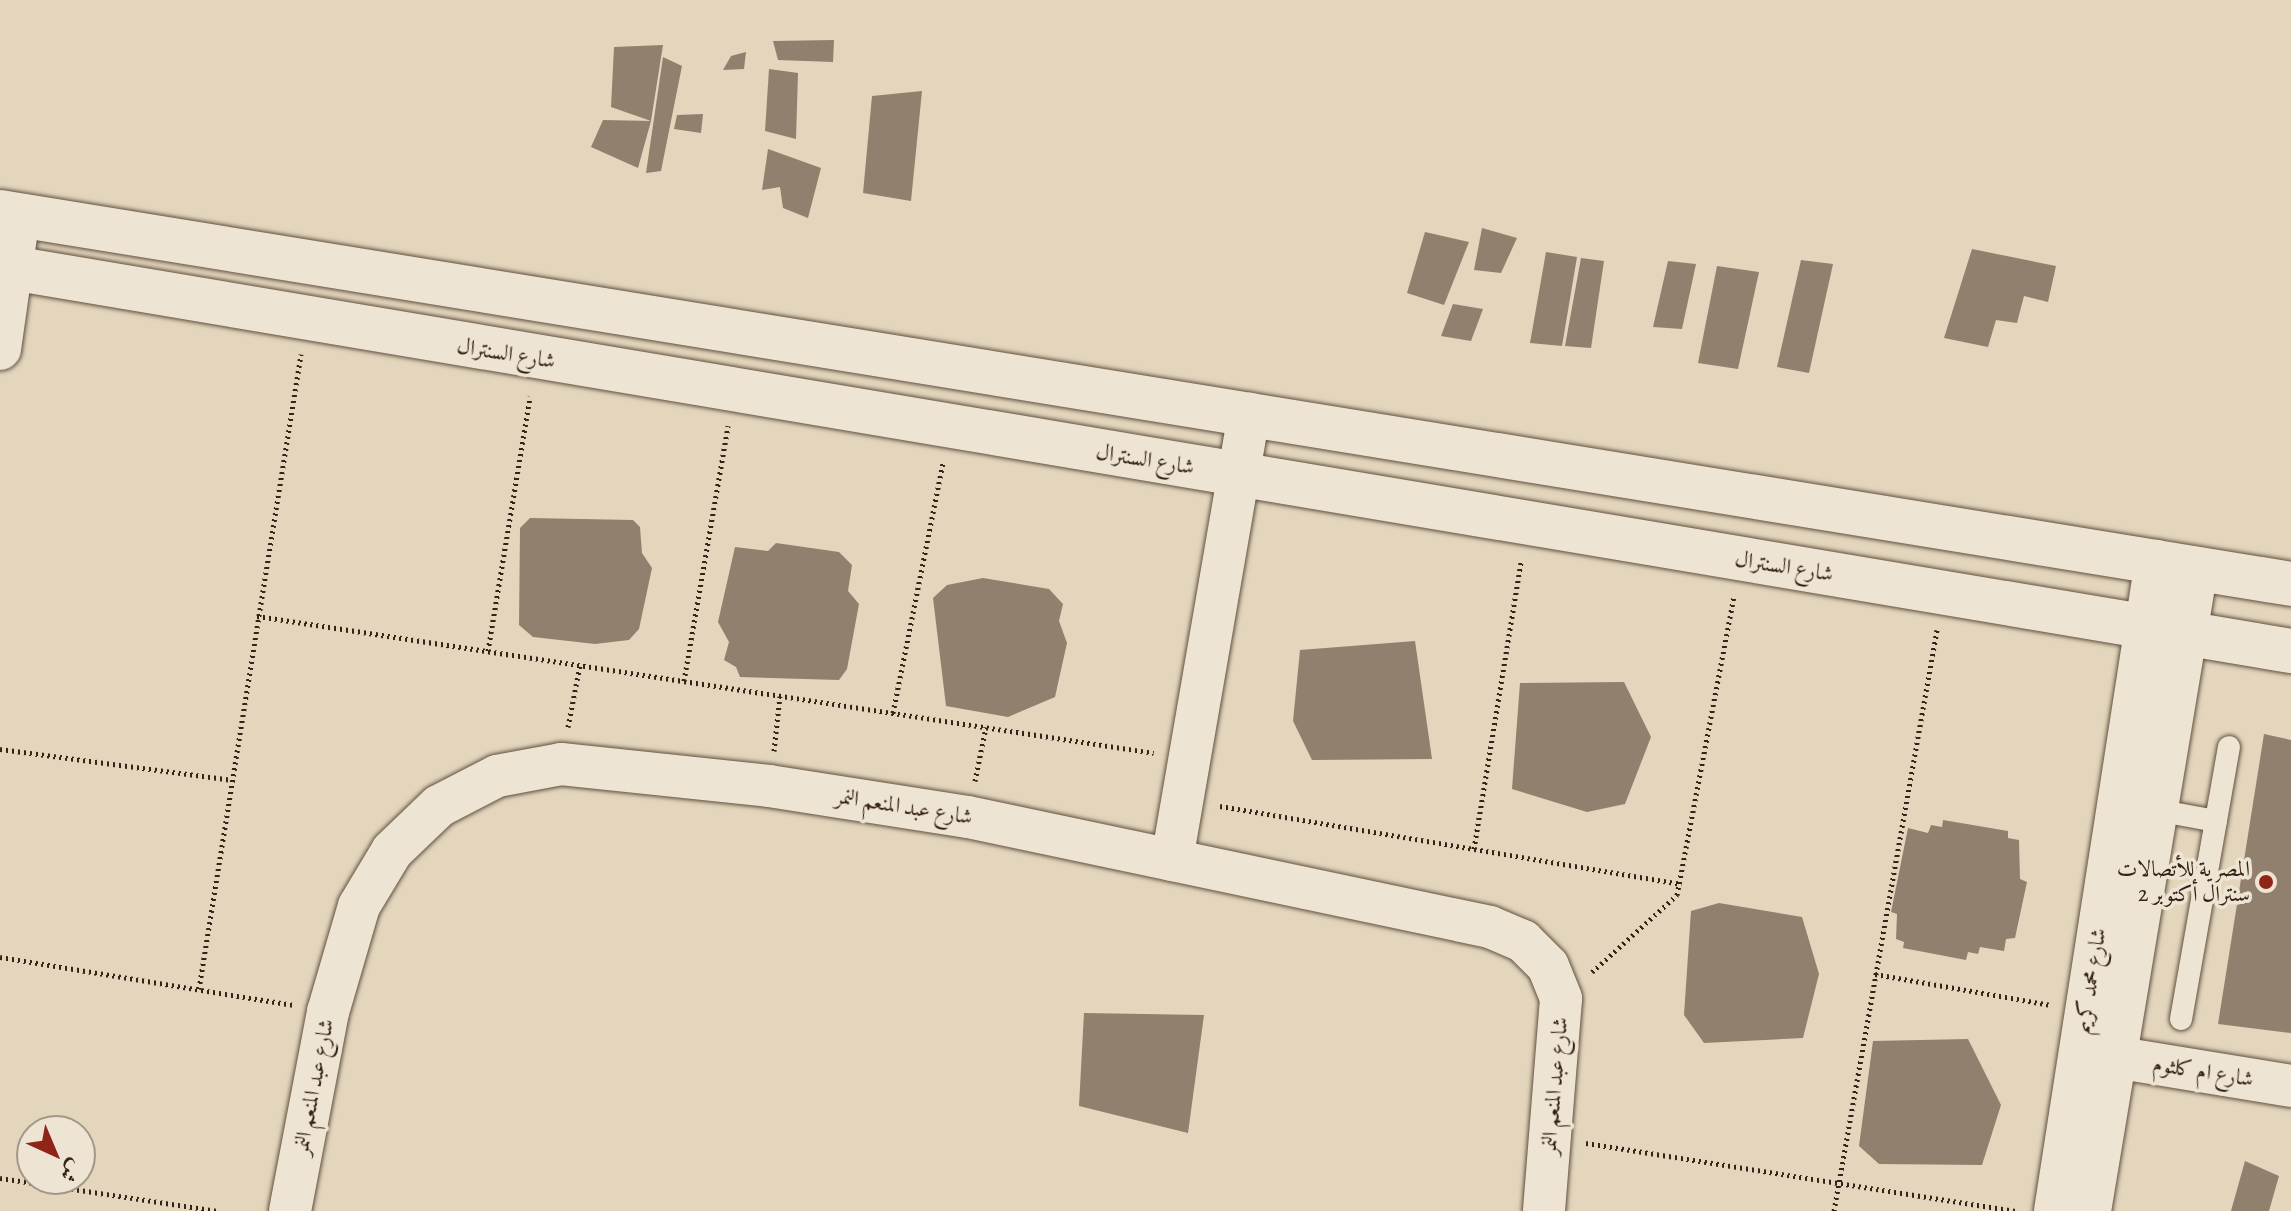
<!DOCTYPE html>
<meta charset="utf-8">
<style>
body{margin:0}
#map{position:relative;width:2291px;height:1211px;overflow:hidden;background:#e3d6bc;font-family:Alegreya,Amiri,serif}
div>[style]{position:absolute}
.building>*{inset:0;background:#90806d}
.path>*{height:5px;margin-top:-2.5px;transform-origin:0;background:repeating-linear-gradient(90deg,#362317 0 2px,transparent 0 6px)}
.roads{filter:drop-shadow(0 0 2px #615040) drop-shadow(0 0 2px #615040)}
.lane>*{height:22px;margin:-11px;padding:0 11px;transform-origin:11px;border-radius:11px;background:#ede4d3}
.street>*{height:42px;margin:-21px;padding:0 21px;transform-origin:21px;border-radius:21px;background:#ede4d3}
.secondary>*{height:44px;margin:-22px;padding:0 22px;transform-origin:22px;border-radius:22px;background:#ede4d3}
.dots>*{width:22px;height:22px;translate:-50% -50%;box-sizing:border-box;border:4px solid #ede4d3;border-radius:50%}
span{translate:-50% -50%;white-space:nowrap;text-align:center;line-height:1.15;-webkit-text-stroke:7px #ede4d3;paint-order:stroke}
.street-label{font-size:22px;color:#362317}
.poi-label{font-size:22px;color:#362317}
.right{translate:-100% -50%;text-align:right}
.north{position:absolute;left:16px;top:1115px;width:80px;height:80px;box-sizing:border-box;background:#ede4d3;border:2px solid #a49788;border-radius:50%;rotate:136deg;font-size:22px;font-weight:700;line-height:32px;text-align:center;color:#362317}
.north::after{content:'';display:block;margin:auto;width:28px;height:36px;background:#8f2418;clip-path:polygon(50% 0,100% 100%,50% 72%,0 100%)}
</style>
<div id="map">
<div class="building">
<div style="clip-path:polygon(834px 40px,833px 62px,778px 60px,773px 41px)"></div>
<div style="clip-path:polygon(663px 45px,651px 121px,638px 168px,591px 147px,603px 120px,651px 121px,611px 107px,614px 47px)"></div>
<div style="clip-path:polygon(746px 52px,744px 69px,723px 70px,731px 56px)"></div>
<div style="clip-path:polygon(663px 57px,682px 66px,661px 171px,646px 173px)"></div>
<div style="clip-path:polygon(769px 69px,798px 73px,796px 139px,765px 131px)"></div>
<div style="clip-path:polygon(922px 91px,911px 201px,863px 193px,872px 96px)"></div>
<div style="clip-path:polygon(703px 114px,701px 133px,674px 129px,677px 115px)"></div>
<div style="clip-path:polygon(768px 149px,821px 168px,808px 218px,783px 208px,780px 187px,762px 190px)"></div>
<div style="clip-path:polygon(1482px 228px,1517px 238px,1501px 273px,1474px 270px)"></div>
<div style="clip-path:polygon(1425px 232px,1469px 242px,1444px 305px,1407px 293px)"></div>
<div style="clip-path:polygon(1972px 249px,2056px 266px,2048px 302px,2024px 296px,2017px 323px,1996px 320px,1988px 347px,1944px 338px)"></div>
<div style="clip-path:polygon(1546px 252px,1577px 257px,1562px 346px,1530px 343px)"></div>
<div style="clip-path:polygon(1581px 258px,1604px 261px,1591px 348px,1565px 346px)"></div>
<div style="clip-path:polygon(1801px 260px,1833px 264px,1809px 373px,1777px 367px)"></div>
<div style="clip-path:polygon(1668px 261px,1696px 264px,1682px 329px,1653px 327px)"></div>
<div style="clip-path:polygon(1717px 266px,1759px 272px,1738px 369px,1698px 363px)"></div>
<div style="clip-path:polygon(1453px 304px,1483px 309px,1471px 341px,1441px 336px)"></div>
<div style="clip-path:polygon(530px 518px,633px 520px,640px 527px,642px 553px,652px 568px,639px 629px,629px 640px,595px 644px,533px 637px,519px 625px,520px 528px)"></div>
<div style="clip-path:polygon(776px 543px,839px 552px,852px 565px,848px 591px,859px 604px,847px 669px,839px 680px,740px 677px,736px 667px,724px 660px,729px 642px,718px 622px,735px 547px,768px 551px)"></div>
<div style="clip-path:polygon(983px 578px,1049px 589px,1063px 604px,1059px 621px,1067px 643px,1055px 697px,1008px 717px,946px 706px,933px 598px,947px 585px)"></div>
<div style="clip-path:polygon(1415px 641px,1432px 759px,1312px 760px,1293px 721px,1300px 650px)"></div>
<div style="clip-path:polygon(1624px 682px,1651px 737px,1625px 804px,1587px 812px,1512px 789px,1520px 683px)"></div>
<div style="clip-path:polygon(2264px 734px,2291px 740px,2291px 1033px,2218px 1024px)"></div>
<div style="clip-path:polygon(1943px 820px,2008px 831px,2008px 838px,2019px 840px,2020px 879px,2027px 882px,2015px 938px,2006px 939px,2004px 951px,1980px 947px,1978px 954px,1968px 952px,1966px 960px,1903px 948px,1904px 942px,1896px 939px,1897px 914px,1891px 912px,1908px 828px,1928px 833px,1931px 825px,1942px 827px)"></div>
<div style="clip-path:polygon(1719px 903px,1802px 917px,1819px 974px,1803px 1038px,1704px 1043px,1684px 1015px,1691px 911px)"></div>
<div style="clip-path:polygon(1084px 1013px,1204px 1015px,1188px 1133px,1079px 1106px)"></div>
<div style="clip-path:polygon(1968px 1039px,2001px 1105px,1982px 1165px,1879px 1164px,1859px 1146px,1873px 1041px)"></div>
<div style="clip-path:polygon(2245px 1161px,2279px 1176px,2269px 1211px,2231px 1211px)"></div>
</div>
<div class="path">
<div style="left:257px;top:616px;width:907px;rotate:8.68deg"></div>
<div style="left:488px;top:651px;width:258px;rotate:-80.6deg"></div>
<div style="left:684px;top:681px;width:259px;rotate:-80.2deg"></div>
<div style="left:893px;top:713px;width:255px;rotate:-78.7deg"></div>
<div style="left:568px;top:727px;width:63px;rotate:-79deg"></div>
<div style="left:0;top:749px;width:233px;rotate:7.6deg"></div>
<div style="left:774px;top:751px;width:55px;rotate:-83.8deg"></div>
<div style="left:975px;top:781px;width:55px;rotate:-78.5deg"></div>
<div style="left:1220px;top:806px;width:468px;rotate:9.6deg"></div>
<div style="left:1474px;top:849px;width:292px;rotate:-80.7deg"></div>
<div style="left:0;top:957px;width:296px;rotate:9.3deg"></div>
<div style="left:1592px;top:972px;width:115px;rotate:-42.2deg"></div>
<div style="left:1677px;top:895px;width:303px;rotate:-79.2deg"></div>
<div style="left:1875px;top:974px;width:179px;rotate:10deg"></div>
<div style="left:199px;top:989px;width:643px;rotate:-80.87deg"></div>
<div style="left:1586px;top:1143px;width:435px;rotate:9deg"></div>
<div style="left:0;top:1178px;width:220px;rotate:8.6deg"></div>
<div style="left:1834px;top:1211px;width:590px;rotate:-79.95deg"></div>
</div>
<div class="roads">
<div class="lane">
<div style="left:2156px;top:810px;width:61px;rotate:10.4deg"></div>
<div style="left:2181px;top:1019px;width:276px;rotate:-80deg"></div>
</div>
<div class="street">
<div style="left:0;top:349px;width:135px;rotate:-81.9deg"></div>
<div style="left:1172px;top:860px;width:453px;rotate:-80.2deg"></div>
<div style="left:2114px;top:1057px;width:179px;rotate:9.3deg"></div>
<div style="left:290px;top:1211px;width:203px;rotate:-79.2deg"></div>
<div style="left:328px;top:1012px;width:110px;rotate:-73.7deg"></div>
<div style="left:359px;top:906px;width:64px;rotate:-59deg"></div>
<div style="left:392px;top:851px;width:65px;rotate:-43.8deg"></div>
<div style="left:439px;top:806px;width:65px;rotate:-27.3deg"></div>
<div style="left:497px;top:776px;width:65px;rotate:-10.6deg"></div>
<div style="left:561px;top:764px;width:209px;rotate:6deg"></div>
<div style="left:769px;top:786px;width:201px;rotate:8.9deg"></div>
<div style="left:968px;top:817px;width:533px;rotate:11.9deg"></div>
<div style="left:1490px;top:927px;width:36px;rotate:23deg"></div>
<div style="left:1523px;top:941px;width:35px;rotate:45deg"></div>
<div style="left:1548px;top:966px;width:35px;rotate:68deg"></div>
<div style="left:1561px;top:999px;width:213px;rotate:94.6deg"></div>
<div style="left:2055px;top:1211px;width:658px;rotate:-81.17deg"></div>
<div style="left:2090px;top:1211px;width:652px;rotate:-80.55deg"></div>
</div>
<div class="secondary">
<div style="left:0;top:212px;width:2321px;rotate:9.22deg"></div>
<div style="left:0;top:266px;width:2323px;rotate:9.54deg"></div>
</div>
</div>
<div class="dots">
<div style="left:2266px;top:882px;background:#8f2418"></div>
</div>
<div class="street-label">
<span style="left:506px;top:354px;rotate:9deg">شارع السنترال</span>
<span style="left:1145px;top:460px;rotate:9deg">شارع السنترال</span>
<span style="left:1784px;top:567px;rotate:9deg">شارع السنترال</span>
<span style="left:904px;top:807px;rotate:9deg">شارع عبد المنعم النمر</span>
<span style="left:2091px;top:981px;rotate:-81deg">شارع محمد كريم</span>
<span style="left:2203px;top:1072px;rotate:9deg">شارع ام كلثوم</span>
<span style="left:1555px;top:1086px;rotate:-85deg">شارع عبد المنعم النمر</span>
<span style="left:314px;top:1087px;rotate:-79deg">شارع عبد المنعم النمر</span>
</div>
<div class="poi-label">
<span class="right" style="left:2250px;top:882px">المصرية للأتصالات<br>سنترال أكتوبر 2</span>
</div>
<div class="north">ش</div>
</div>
